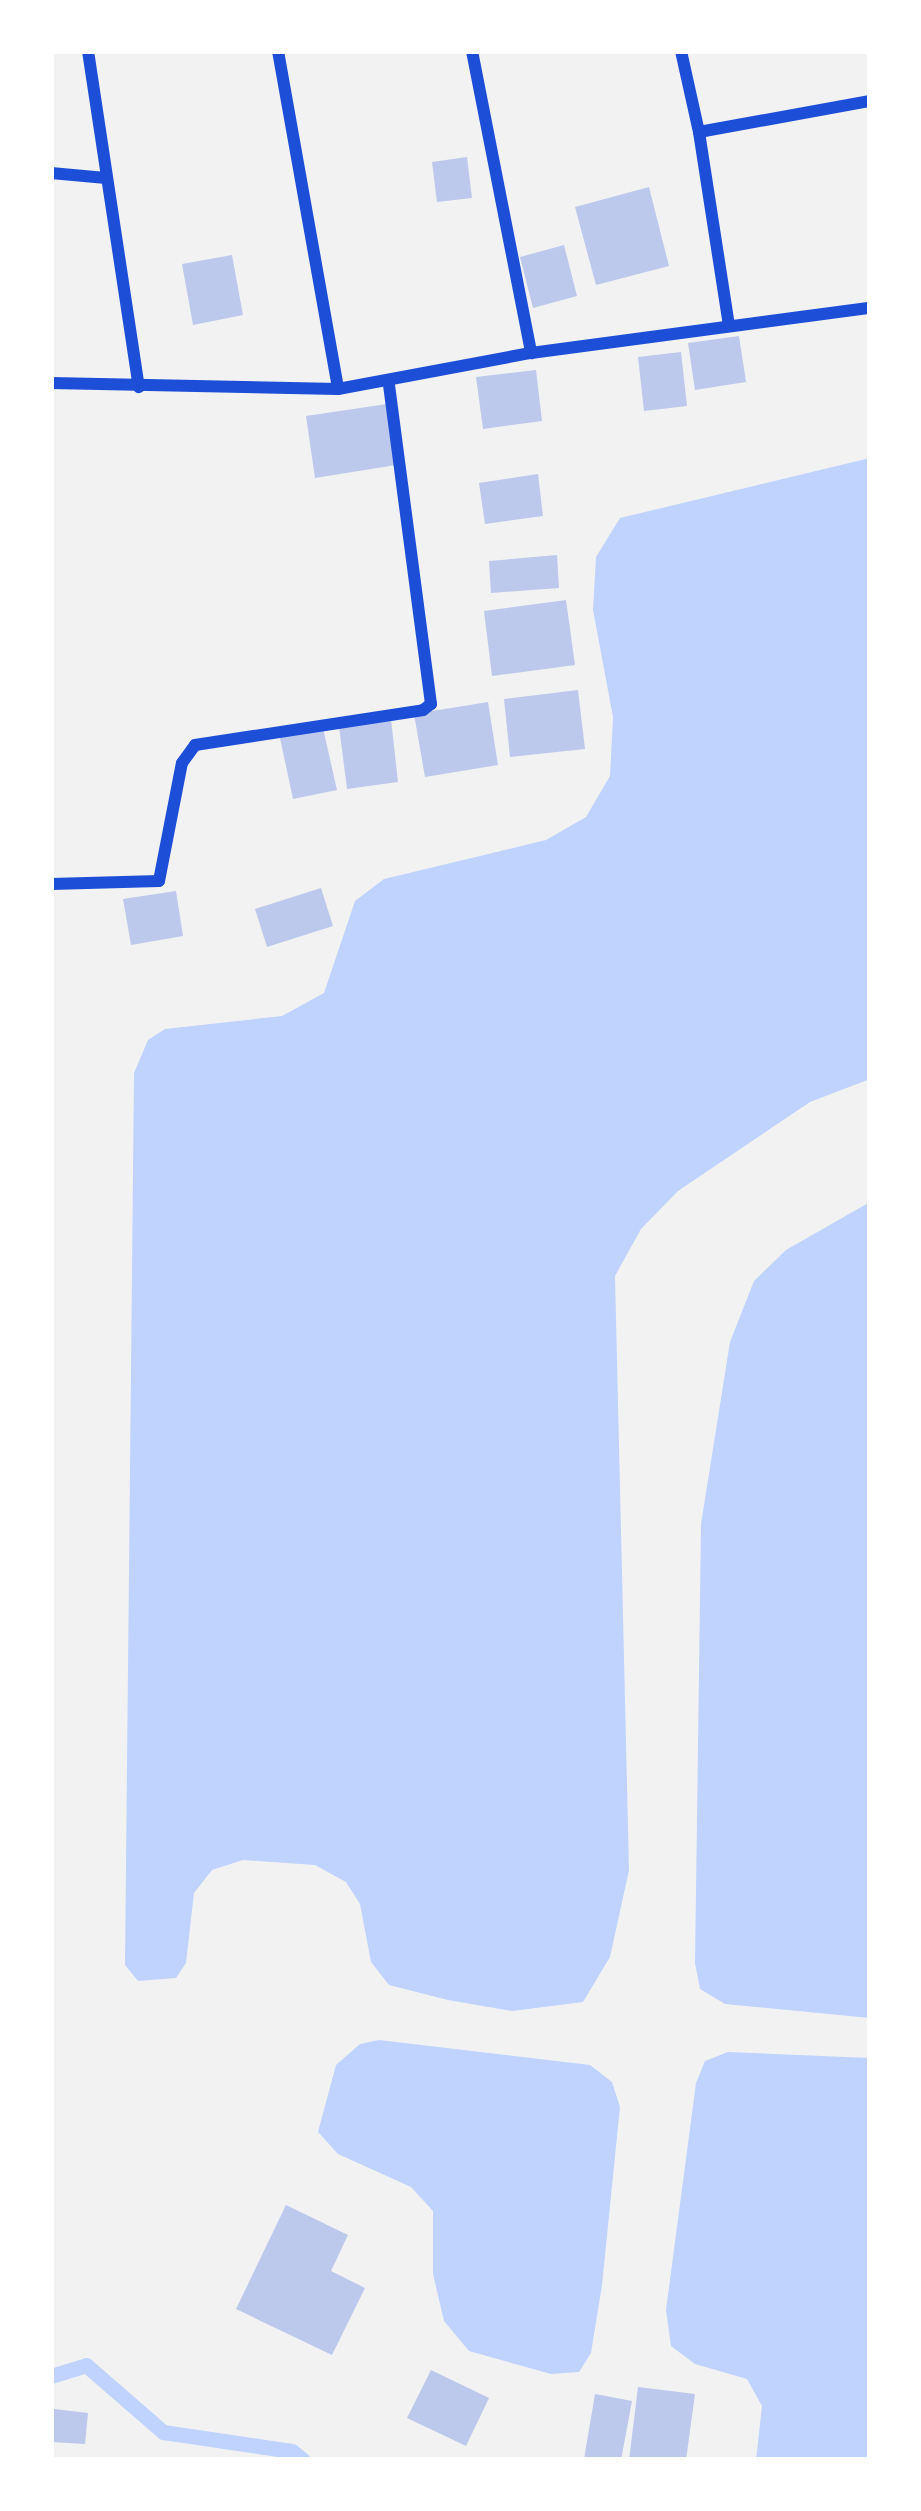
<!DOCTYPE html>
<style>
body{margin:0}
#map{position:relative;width:921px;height:2511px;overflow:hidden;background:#f2f2f2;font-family:"Golos Text",sans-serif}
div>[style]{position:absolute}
.water>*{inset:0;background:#bfd3fe}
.stream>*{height:15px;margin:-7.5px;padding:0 7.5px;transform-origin:7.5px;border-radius:7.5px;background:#bfd3fe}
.building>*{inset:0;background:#bdc9ec}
.minor>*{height:12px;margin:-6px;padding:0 6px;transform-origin:6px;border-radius:6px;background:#1d4ed8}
span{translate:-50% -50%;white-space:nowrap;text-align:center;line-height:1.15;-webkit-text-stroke:10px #fff;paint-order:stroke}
.frame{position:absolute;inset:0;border:54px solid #fff;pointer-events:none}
</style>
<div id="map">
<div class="water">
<div style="clip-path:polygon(870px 458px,870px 1079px,810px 1102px,678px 1191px,641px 1229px,615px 1276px,629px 1870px,610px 1957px,583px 2002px,512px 2011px,448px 2000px,389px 1985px,371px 1962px,360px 1904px,346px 1882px,315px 1865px,243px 1860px,212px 1870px,194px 1893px,186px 1963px,176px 1978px,138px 1981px,125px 1965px,134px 1073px,148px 1040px,165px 1029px,282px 1016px,324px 993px,355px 901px,384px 879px,546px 840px,586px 817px,610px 776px,613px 717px,593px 610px,596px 557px,620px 518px)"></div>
<div style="clip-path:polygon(870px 1202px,870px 2018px,725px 2004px,700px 1989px,695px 1963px,701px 1524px,730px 1342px,754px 1281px,786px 1250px)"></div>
<div style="clip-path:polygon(379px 2040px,590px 2065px,612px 2082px,620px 2107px,602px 2285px,591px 2353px,579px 2372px,551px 2374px,469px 2351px,444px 2321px,433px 2274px,433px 2211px,411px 2187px,338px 2154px,318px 2132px,336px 2065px,360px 2044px)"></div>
<div style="clip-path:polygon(728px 2052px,870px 2058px,870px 2460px,756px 2460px,762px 2406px,747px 2379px,695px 2364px,671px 2346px,666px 2310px,696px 2083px,705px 2061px)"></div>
</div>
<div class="stream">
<div style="left:51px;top:2376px;width:37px;rotate:-17deg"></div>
<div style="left:86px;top:2365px;width:102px;rotate:41deg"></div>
<div style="left:163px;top:2432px;width:130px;rotate:8.4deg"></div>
<div style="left:292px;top:2451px;width:14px;rotate:39deg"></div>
</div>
<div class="building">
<div style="clip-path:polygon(467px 157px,472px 198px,437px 202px,432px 162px)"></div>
<div style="clip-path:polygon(649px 187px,669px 266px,596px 285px,575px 207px)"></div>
<div style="clip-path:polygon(564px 245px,577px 296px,533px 308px,520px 257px)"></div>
<div style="clip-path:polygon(232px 255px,243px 315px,193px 325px,182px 264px)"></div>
<div style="clip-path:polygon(739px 336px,746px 382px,695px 390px,688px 343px)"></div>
<div style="clip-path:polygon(681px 352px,687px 406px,644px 411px,638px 357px)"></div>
<div style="clip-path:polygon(536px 370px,542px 421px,483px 429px,476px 377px)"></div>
<div style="clip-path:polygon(387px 404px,396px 465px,315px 478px,306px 416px)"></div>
<div style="clip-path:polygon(538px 474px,543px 516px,485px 524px,479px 483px)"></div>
<div style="clip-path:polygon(557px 555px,559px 588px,491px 593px,489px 561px)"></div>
<div style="clip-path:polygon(566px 600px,575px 665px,492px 676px,484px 611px)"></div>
<div style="clip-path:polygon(578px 690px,585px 749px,510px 757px,504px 699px)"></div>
<div style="clip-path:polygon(488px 702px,498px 765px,425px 777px,414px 714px)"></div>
<div style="clip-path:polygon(391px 719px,398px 782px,347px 789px,339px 726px)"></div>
<div style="clip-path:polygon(323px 728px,337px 790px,293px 799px,280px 738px)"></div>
<div style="clip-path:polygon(321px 888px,333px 926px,267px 947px,255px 909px)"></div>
<div style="clip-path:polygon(176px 891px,183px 936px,131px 945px,123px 899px)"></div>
<div style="clip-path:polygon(286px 2205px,348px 2235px,331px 2271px,365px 2288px,332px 2355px,236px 2309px)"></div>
<div style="clip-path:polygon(431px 2370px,489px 2398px,466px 2446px,407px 2418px)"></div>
<div style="clip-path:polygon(638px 2387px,695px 2394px,686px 2460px,629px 2460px)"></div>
<div style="clip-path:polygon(595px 2394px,632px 2401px,621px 2460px,584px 2459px)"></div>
<div style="clip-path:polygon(54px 2409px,88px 2413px,85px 2444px,51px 2442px)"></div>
</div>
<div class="minor">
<div style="left:88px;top:51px;width:340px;rotate:81.4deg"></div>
<div style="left:278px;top:51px;width:343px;rotate:79.9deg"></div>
<div style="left:472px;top:51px;width:308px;rotate:78.9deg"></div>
<div style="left:681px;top:51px;width:83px;rotate:77.5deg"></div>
<div style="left:699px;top:132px;width:174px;rotate:-10.3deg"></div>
<div style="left:699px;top:132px;width:196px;rotate:81.2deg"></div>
<div style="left:51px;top:173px;width:55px;rotate:5.2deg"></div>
<div style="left:51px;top:383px;width:287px;rotate:1.2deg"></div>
<div style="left:338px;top:389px;width:196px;rotate:-10.6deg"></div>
<div style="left:531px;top:353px;width:342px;rotate:-7.6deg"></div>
<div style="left:51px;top:884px;width:108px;rotate:-1.6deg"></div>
<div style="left:159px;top:881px;width:120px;rotate:-79deg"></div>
<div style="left:182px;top:763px;width:22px;rotate:-54deg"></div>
<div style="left:195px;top:745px;width:231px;rotate:-8.7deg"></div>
<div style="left:423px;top:710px;width:10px;rotate:-37deg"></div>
<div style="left:431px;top:704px;width:324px;rotate:-97.5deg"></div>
</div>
<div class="frame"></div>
</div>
